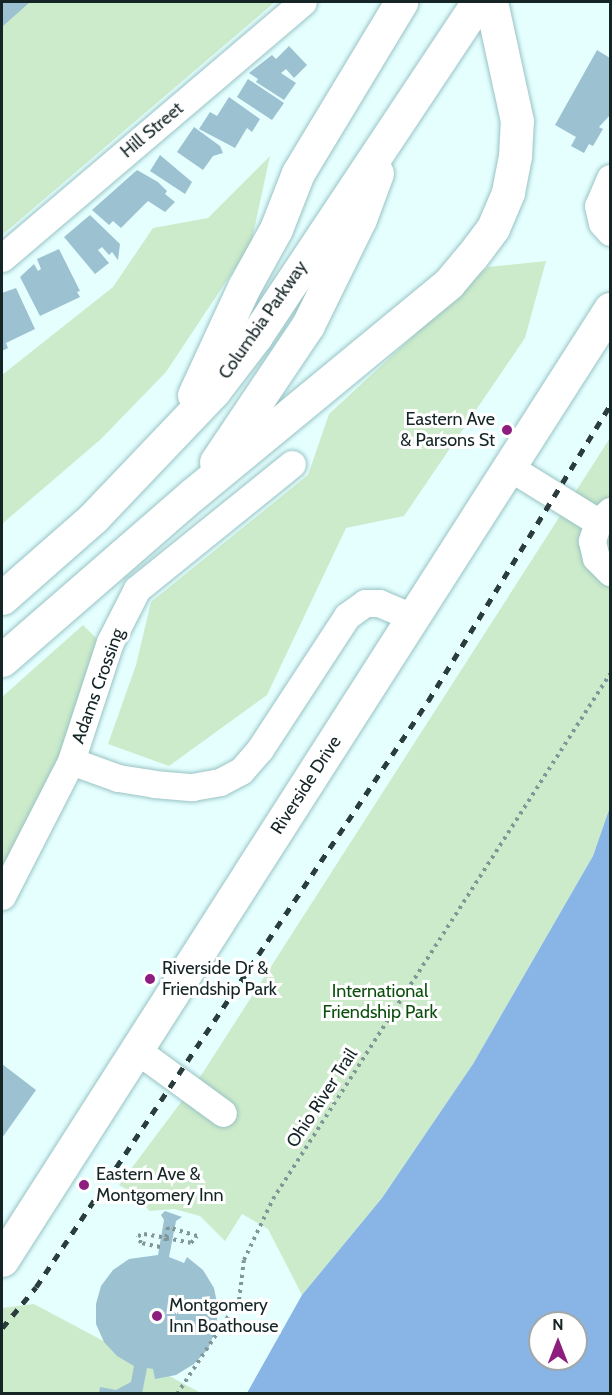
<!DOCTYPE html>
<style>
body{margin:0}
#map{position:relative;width:612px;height:1395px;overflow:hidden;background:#e5ffff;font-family:Cabin,sans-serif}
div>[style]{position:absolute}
.green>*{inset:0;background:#ccebca}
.water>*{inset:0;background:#89b4e6}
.building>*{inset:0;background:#9cc1d0}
.path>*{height:4px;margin-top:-2px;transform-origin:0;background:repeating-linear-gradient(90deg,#819696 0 3px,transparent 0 7.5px)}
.roads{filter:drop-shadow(0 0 2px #99c3c4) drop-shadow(0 0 2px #99c3c4)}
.minor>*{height:27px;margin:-13.5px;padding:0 13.5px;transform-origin:13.5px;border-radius:13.5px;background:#fff}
.major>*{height:33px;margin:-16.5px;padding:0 16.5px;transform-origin:16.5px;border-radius:16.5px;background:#fff}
.highway>*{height:33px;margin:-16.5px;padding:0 16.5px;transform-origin:16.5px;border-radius:16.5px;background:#fff}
.rail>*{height:4.5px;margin-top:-2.25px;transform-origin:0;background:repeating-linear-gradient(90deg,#2b3c3d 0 8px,transparent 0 16px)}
.dots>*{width:16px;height:16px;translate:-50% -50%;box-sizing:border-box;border:3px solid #fff;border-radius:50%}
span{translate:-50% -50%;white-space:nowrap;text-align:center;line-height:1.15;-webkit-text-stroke:6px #fff;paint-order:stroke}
.street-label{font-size:18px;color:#152526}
.poi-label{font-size:18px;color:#152526}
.right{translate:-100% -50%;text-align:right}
.left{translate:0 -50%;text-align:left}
.park-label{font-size:18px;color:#0c4f0d}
.frame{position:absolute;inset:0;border:3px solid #152526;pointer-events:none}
.north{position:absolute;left:528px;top:1311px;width:60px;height:60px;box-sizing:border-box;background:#fff;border:2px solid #a1a8a8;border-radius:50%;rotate:0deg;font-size:16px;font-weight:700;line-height:24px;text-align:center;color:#152526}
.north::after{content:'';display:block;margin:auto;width:21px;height:27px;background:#8d1d7f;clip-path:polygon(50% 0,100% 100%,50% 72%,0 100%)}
</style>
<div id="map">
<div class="green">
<div style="clip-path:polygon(2px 2px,275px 2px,2px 235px)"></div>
<div style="clip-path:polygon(270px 156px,251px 244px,166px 372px,101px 439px,2px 524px,2px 375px,113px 287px,153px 228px,208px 218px)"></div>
<div style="clip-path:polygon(546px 261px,525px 338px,404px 516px,346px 528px,267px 695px,169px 766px,108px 744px,136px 665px,151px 602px,308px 475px,329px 414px,488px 267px)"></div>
<div style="clip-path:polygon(610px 438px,610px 807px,593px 856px,473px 1064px,382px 1198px,302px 1295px,268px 1229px,242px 1214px,225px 1241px,200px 1216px,174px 1209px,149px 1211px,141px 1198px,119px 1185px,202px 1074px)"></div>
<div style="clip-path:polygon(83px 625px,97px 639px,53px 776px,2px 875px,2px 697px)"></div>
<div style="clip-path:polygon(34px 1304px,201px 1393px,2px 1394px,2px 1308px)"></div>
</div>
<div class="water">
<div style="clip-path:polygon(evenodd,610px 807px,610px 1393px,247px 1393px,302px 1295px,382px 1198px,473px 1064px,593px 856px,610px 807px,540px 1323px,576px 1323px,576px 1359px,540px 1359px,540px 1323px)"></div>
</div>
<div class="building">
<div style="clip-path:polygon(2px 2px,30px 2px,3px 26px)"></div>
<div style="clip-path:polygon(289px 46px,307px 65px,294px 78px,286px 69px,281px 73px,296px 83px,284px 100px,256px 82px,258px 79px,249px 73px,272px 55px,276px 59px)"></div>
<div style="clip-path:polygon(597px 50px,610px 58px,610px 115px,599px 127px,603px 129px,593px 146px,589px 144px,584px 153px,571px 146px,576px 137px,555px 125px)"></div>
<div style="clip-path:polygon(248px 79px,284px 103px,272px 120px,237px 97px)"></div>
<div style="clip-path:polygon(229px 97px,260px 119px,252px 132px,247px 128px,235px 148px,199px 129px,210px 112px,217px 116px)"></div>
<div style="clip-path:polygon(194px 127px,220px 146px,223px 153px,213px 156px,203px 170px,177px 152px)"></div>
<div style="clip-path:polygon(160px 155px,192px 182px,185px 194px,150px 171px)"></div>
<div style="clip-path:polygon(137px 170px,158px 182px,167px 191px,165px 194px,175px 202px,165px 212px,148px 201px,121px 228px,113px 221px,109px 225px,92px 210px)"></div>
<div style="clip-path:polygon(90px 215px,120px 244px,118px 260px,112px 252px,109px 255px,102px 247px,98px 250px,109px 263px,95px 274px,64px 237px)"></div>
<div style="clip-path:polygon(59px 249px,80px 291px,77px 292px,80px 297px,40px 316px,20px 277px,34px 264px,38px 271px,41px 269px,37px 259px)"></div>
<div style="clip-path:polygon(16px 288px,35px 329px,6px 343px,8px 348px,2px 351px,2px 293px)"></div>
<div style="clip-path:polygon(2px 1064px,36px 1090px,2px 1138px)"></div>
<div style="clip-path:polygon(165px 1211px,182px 1217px,176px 1221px,169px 1257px,184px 1263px,187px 1257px,203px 1270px,214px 1288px,218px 1308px,216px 1329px,208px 1349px,194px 1364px,176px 1375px,155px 1379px,153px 1369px,147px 1368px,142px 1394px,99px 1394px,100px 1387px,116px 1390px,131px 1382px,134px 1366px,117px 1356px,104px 1342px,96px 1324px,96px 1304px,101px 1286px,113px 1270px,129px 1259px,158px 1255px,164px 1220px,161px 1215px)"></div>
</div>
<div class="path">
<div style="left:160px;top:1247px;width:19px;rotate:-168deg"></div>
<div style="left:141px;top:1243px;width:8px;rotate:-113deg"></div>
<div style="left:138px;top:1236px;width:6px;rotate:-18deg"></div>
<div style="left:144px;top:1234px;width:22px;rotate:10deg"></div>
<div style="left:166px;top:1238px;width:25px;rotate:11deg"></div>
<div style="left:191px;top:1243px;width:9px;rotate:-49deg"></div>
<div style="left:197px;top:1236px;width:30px;rotate:-163deg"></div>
<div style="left:168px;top:1227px;width:11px;rotate:100deg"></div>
<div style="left:166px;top:1238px;width:6px;rotate:99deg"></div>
<div style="left:177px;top:1394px;width:113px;rotate:-56.6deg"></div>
<div style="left:239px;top:1300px;width:40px;rotate:-82.9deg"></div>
<div style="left:244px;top:1260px;width:68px;rotate:-64.6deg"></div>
<div style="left:273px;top:1199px;width:624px;rotate:-57.3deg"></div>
</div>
<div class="roads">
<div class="minor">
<div style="left:610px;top:178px;width:30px;rotate:113deg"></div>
<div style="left:598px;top:206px;width:17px;rotate:77deg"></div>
<div style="left:602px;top:223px;width:12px;rotate:48deg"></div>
<div style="left:2px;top:258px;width:395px;rotate:-40.4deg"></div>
<div style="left:509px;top:467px;width:105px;rotate:31.7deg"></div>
<div style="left:610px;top:511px;width:16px;rotate:137deg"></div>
<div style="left:598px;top:522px;width:20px;rotate:108deg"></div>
<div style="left:592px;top:541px;width:17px;rotate:77deg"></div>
<div style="left:596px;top:558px;width:20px;rotate:45deg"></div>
<div style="left:71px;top:761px;width:50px;rotate:19.9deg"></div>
<div style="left:118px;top:778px;width:36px;rotate:9deg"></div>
<div style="left:154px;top:784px;width:38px;rotate:5deg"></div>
<div style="left:192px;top:787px;width:28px;rotate:-10deg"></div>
<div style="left:220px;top:782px;width:24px;rotate:-28deg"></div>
<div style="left:241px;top:771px;width:29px;rotate:-49deg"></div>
<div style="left:260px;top:749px;width:159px;rotate:-56.8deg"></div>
<div style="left:347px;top:616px;width:22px;rotate:-36deg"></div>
<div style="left:365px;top:603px;width:14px"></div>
<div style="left:379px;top:603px;width:39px;rotate:23deg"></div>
<div style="left:2px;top:896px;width:152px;rotate:-62.9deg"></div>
<div style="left:71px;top:761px;width:125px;rotate:-71.9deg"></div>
<div style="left:110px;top:642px;width:59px;rotate:-63deg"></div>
<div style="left:137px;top:589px;width:199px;rotate:-38.9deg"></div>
<div style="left:138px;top:1051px;width:105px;rotate:36.1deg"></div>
</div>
<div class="major">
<div style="left:2px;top:1260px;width:1129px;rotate:-57.41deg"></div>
</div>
<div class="highway">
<div style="left:194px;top:395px;width:119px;rotate:-65.2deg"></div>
<div style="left:244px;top:287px;width:66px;rotate:-61.1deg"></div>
<div style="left:276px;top:229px;width:60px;rotate:-68.6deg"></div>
<div style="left:298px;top:173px;width:200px;rotate:-58.9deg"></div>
<div style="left:216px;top:462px;width:165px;rotate:-56.1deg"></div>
<div style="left:308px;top:325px;width:118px;rotate:-63.9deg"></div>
<div style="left:360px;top:219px;width:49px;rotate:-69.7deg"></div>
<div style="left:2px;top:598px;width:121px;rotate:-41.3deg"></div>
<div style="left:93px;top:518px;width:175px;rotate:-46.4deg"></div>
<div style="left:214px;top:391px;width:69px;rotate:-52.6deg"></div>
<div style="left:256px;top:336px;width:401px;rotate:-56.4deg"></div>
<div style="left:2px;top:660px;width:252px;rotate:-41deg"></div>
<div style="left:192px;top:495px;width:333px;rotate:-39.5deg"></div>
<div style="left:449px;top:283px;width:35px;rotate:-50deg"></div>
<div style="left:472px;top:256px;width:35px;rotate:-53deg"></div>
<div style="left:493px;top:228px;width:39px;rotate:-67deg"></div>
<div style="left:508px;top:192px;width:37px;rotate:-79deg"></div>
<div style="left:515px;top:156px;width:35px;rotate:-87deg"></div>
<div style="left:517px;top:121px;width:122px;rotate:-102.3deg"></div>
</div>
</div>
<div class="rail">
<div style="left:2px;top:1328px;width:53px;rotate:-50.3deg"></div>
<div style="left:36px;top:1287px;width:705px;rotate:-56.22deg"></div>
<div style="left:428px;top:701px;width:347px;rotate:-58.4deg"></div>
</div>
<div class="dots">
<div style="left:507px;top:430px;background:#8d1d7f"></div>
<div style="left:150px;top:979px;background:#8d1d7f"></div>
<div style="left:84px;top:1185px;background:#8d1d7f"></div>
<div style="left:157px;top:1316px;background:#8d1d7f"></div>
</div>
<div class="street-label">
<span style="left:152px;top:130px;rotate:-40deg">Hill Street</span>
<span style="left:263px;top:320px;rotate:-55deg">Columbia Parkway</span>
<span style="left:98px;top:686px;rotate:-70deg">Adams Crossing</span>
<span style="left:306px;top:785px;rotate:-57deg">Riverside Drive</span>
<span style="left:322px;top:1098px;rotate:-57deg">Ohio River Trail</span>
</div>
<div class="poi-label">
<span class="right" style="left:495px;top:430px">Eastern Ave<br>&amp; Parsons St</span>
<span class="left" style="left:162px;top:979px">Riverside Dr &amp;<br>Friendship Park</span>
<span class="left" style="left:96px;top:1185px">Eastern Ave &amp;<br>Montgomery Inn</span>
<span class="left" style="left:169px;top:1316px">Montgomery<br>Inn Boathouse</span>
</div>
<div class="park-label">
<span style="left:380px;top:1002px">International<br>Friendship Park</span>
</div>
<div class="frame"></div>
<div class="north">N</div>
</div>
